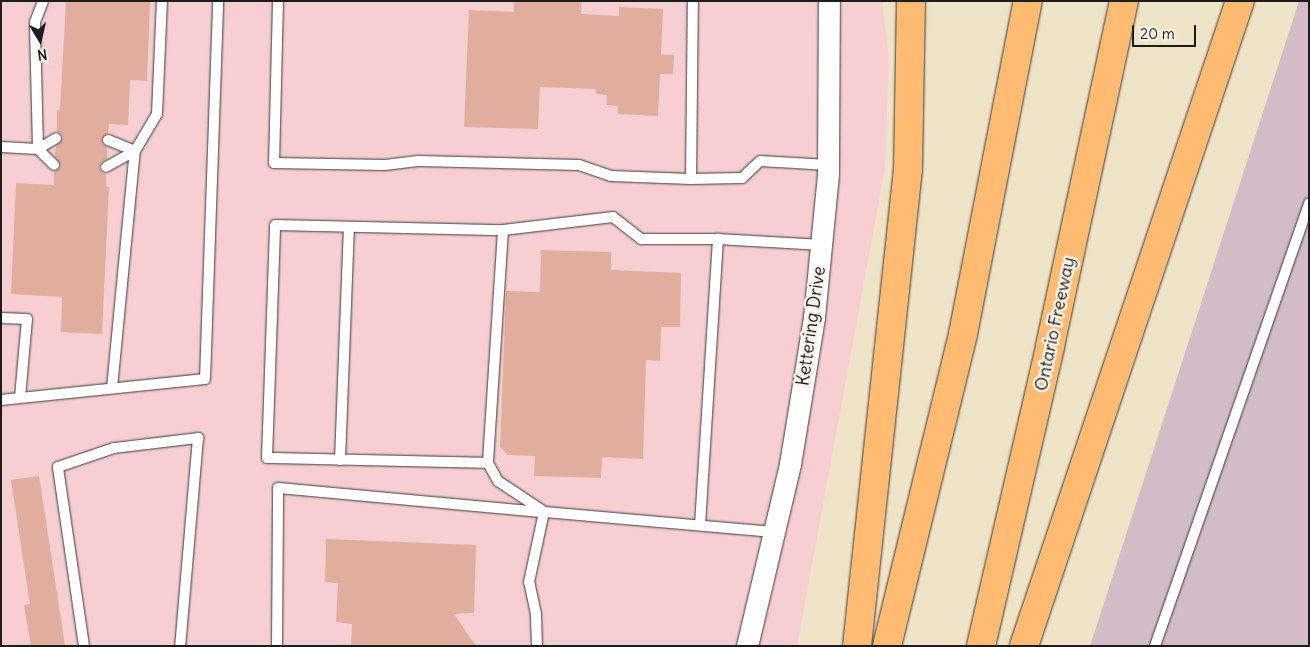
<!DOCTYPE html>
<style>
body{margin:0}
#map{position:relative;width:1310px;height:647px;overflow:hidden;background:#efe4c8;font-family:Delius,sans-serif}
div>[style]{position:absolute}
.built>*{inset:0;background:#f7cfd3}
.industrial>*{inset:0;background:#d2bdc7}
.building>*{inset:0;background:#e1ad9d}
.roads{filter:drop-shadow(0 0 1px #3c3a36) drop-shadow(0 0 1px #3c3a36)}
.lane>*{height:10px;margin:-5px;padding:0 5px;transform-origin:5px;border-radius:5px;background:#fff}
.street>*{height:21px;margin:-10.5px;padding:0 10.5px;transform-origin:10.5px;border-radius:10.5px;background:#fff}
.highway>*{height:28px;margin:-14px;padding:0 14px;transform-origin:14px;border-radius:14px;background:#febb71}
span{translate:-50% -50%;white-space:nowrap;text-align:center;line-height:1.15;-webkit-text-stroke:5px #f7f3e8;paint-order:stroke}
.street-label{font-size:18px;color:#1c1c1c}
.frame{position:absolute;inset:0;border:2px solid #1c1c1c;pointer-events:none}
.north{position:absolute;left:15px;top:15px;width:50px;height:50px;-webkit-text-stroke:4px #f7f3e8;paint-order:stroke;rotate:171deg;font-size:14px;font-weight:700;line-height:20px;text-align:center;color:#1c1c1c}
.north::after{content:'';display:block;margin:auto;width:18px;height:22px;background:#1c1c1c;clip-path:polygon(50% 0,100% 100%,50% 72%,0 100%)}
.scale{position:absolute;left:1132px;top:25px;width:64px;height:22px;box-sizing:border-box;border:2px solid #1c1c1c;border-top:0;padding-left:6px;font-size:15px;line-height:18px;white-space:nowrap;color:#1c1c1c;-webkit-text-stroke:4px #f7f3e8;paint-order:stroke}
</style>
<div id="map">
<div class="built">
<div style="clip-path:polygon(1px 1px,882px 1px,889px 59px,885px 168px,797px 646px,1px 646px)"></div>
</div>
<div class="industrial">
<div style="clip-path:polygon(1299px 1px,1309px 1px,1309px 646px,1090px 646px)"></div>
</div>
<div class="building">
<div style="clip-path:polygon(66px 1px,150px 1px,147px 81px,130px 80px,128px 125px,109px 124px,108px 133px,102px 138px,102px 144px,107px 147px,107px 159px,100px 163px,99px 167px,102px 173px,106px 174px,106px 186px,109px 187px,102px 334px,61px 332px,62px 297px,11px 294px,16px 183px,54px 185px,54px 172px,61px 166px,55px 156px,56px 146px,63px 138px,62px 134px,57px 131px,57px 110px,60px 110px)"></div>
<div style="clip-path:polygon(514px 1px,581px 1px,581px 14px,619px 16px,619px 7px,663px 9px,661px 55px,674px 55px,673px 74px,660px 74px,658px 116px,618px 114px,618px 106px,607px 105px,607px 95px,596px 94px,596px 89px,540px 87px,538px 129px,464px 127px,469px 10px,514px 12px)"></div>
<div style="clip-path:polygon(541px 250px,611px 252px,611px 270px,681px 273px,680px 327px,661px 327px,660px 361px,646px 360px,643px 459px,602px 457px,601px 478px,534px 476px,535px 456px,508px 455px,500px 447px,506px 291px,540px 292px)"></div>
<div style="clip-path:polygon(39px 476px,65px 646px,31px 646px,24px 605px,30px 604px,11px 480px)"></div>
<div style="clip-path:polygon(326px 539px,476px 545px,474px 613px,454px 614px,476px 646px,351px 646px,352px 624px,336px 622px,338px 583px,325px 582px)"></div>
</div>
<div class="roads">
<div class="lane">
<div style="left:278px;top:1px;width:162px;rotate:91.4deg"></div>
<div style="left:274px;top:163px;width:111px;rotate:1deg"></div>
<div style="left:385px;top:165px;width:35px;rotate:-7deg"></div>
<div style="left:420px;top:161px;width:159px;rotate:1.4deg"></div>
<div style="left:579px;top:165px;width:34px;rotate:19deg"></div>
<div style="left:611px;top:176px;width:80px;rotate:2.1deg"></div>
<div style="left:691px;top:179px;width:51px;rotate:-1.1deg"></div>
<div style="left:742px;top:178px;width:25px;rotate:-43deg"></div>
<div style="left:760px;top:161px;width:68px;rotate:3.4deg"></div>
<div style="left:108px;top:140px;width:29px;rotate:22deg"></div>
<div style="left:1px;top:147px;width:37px;rotate:3deg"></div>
<div style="left:38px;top:149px;width:127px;rotate:-91.4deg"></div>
<div style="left:35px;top:22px;width:22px;rotate:-69deg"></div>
<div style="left:54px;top:165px;width:23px;rotate:-135deg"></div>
<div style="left:38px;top:149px;width:21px;rotate:-31deg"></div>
<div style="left:106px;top:167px;width:33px;rotate:-29deg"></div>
<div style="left:691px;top:179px;width:178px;rotate:-89.4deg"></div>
<div style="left:503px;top:230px;width:233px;rotate:93.7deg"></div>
<div style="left:488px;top:463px;width:21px;rotate:61deg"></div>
<div style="left:498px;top:481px;width:54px;rotate:33.7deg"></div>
<div style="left:1px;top:318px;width:26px;rotate:2deg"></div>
<div style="left:27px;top:319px;width:79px;rotate:95.1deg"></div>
<div style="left:112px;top:388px;width:238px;rotate:-84.5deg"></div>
<div style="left:135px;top:151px;width:43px;rotate:-59.3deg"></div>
<div style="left:157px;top:114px;width:113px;rotate:-87.5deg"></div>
<div style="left:1px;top:400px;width:205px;rotate:-5.9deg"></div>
<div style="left:205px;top:379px;width:378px;rotate:-88deg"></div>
<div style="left:340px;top:460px;width:233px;rotate:-87.8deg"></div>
<div style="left:488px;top:463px;width:221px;rotate:-178.7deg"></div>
<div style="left:267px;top:458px;width:233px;rotate:-88deg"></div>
<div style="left:275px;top:225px;width:228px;rotate:1.3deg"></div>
<div style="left:503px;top:230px;width:111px;rotate:-6.7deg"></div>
<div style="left:613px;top:217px;width:36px;rotate:38deg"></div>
<div style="left:641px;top:239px;width:77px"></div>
<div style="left:700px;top:525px;width:287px;rotate:-86.4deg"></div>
<div style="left:718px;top:239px;width:104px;rotate:3.3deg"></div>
<div style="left:84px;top:646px;width:181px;rotate:-98.3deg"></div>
<div style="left:58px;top:467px;width:59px;rotate:-18.7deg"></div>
<div style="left:114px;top:448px;width:85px;rotate:-6.8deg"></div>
<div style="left:198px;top:438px;width:209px;rotate:94.9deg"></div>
<div style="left:277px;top:646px;width:158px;rotate:-89.6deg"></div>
<div style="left:278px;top:488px;width:267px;rotate:5.2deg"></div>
<div style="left:537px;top:646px;width:32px;rotate:-92deg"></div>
<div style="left:536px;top:614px;width:33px;rotate:-102deg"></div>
<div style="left:529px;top:582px;width:72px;rotate:-77.9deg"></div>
<div style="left:544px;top:512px;width:231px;rotate:5deg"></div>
<div style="left:1155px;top:646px;width:469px;rotate:-70.8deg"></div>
</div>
<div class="street">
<div style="left:747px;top:646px;width:187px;rotate:-76.7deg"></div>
<div style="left:790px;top:464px;width:149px;rotate:-80.7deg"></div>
<div style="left:814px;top:317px;width:145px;rotate:-84.4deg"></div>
<div style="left:828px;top:173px;width:172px;rotate:-89.7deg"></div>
</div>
<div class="highway">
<div style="left:857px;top:646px;width:480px;rotate:-83.9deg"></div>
<div style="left:908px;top:169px;width:168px;rotate:-89deg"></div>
<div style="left:887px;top:646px;width:321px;rotate:-76.3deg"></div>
<div style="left:963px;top:334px;width:339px;rotate:-79deg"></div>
<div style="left:981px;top:646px;width:308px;rotate:-77deg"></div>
<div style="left:1050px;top:346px;width:353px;rotate:-77.9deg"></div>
<div style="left:1024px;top:646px;width:680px;rotate:-71.49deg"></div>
</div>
</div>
<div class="street-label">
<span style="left:1055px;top:324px;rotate:-78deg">Ontario Freeway</span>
<span style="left:811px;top:326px;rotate:-82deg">Kettering Drive</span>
</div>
<div class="frame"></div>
<div class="north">N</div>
<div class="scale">20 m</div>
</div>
